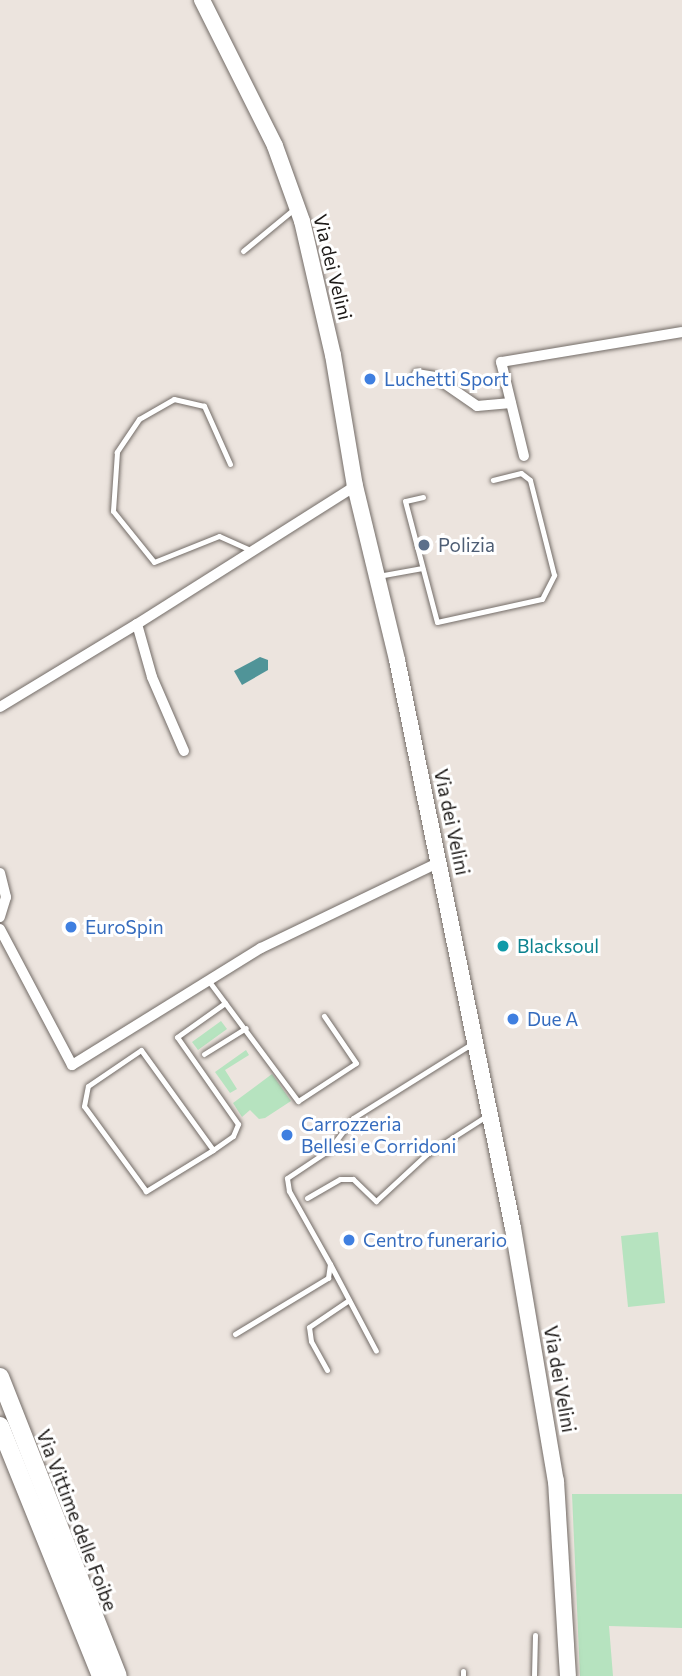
<!DOCTYPE html>
<style>
body{margin:0}
#map{position:relative;width:682px;height:1676px;overflow:hidden;background:#ece4de;font-family:Commissioner,sans-serif}
div>[style]{position:absolute}
.green>*{inset:0;background:#b6e3bf}
.water>*{inset:0;background:#509498}
.roads{filter:drop-shadow(0 0 2px #736c67) drop-shadow(0 0 2px #736c67)}
.lane>*{height:5px;margin:-2.5px;padding:0 2.5px;transform-origin:2.5px;border-radius:2.5px;background:#fff}
.street>*{height:10px;margin:-5px;padding:0 5px;transform-origin:5px;border-radius:5px;background:#fff}
.secondary>*{height:16px;margin:-8px;padding:0 8px;transform-origin:8px;border-radius:8px;background:#fff}
.primary>*{height:18px;margin:-9px;padding:0 9px;transform-origin:9px;border-radius:9px;background:#fff}
.dots>*{width:19px;height:19px;translate:-50% -50%;box-sizing:border-box;border:4px solid #fff;border-radius:50%}
span{translate:-50% -50%;white-space:nowrap;text-align:center;line-height:1.15;-webkit-text-stroke:6px #fff;paint-order:stroke}
.street-label{font-size:19px;color:#1b1816}
.shop-label{font-size:19px;color:#366cbe}
.left{translate:0 -50%;text-align:left}
.service-label{font-size:19px;color:#4e5e75}
.culture-label{font-size:19px;color:#0d838f}
</style>
<div id="map">
<div class="green">
<div style="clip-path:polygon(221px 1021px,227px 1029px,198px 1050px,192px 1042px)"></div>
<div style="clip-path:polygon(246px 1050px,249px 1055px,225px 1070px,237px 1089px,230px 1093px,215px 1072px)"></div>
<div style="clip-path:polygon(272px 1074px,291px 1101px,265px 1118px,259px 1119px,250px 1110px,242px 1117px,233px 1103px)"></div>
<div style="clip-path:polygon(658px 1232px,665px 1303px,628px 1307px,621px 1236px)"></div>
<div style="clip-path:polygon(572px 1494px,682px 1494px,682px 1628px,609px 1626px,613px 1676px,580px 1676px)"></div>
</div>
<div class="water">
<div style="clip-path:polygon(260px 657px,268px 660px,268px 670px,242px 685px,234px 671px)"></div>
</div>
<div class="roads">
<div class="lane">
<div style="left:243px;top:251px;width:66px;rotate:-39.5deg"></div>
<div style="left:230px;top:464px;width:64px;rotate:-114.1deg"></div>
<div style="left:204px;top:406px;width:31px;rotate:-167deg"></div>
<div style="left:174px;top:399px;width:40px;rotate:150.3deg"></div>
<div style="left:139px;top:419px;width:40px;rotate:124deg"></div>
<div style="left:117px;top:452px;width:59px;rotate:93.9deg"></div>
<div style="left:113px;top:511px;width:65px;rotate:51.2deg"></div>
<div style="left:154px;top:562px;width:70px;rotate:-21.8deg"></div>
<div style="left:219px;top:536px;width:35px;rotate:24deg"></div>
<div style="left:423px;top:497px;width:18px;rotate:167deg"></div>
<div style="left:405px;top:501px;width:125px;rotate:75.2deg"></div>
<div style="left:437px;top:622px;width:107px;rotate:-12.4deg"></div>
<div style="left:542px;top:599px;width:27px;rotate:-63deg"></div>
<div style="left:554px;top:575px;width:98px;rotate:-104.2deg"></div>
<div style="left:530px;top:480px;width:11px;rotate:-142deg"></div>
<div style="left:521px;top:473px;width:29px;rotate:166deg"></div>
<div style="left:378px;top:576px;width:45px;rotate:-10.3deg"></div>
<div style="left:208px;top:980px;width:151px;rotate:53.4deg"></div>
<div style="left:298px;top:1101px;width:69px;rotate:-33.2deg"></div>
<div style="left:356px;top:1063px;width:57px;rotate:-124.2deg"></div>
<div style="left:204px;top:1054px;width:49px;rotate:-31.8deg"></div>
<div style="left:213px;top:1150px;width:79px;rotate:148.5deg"></div>
<div style="left:146px;top:1191px;width:105px;rotate:-126.1deg"></div>
<div style="left:84px;top:1106px;width:20px;rotate:-79deg"></div>
<div style="left:88px;top:1086px;width:64px;rotate:-34.2deg"></div>
<div style="left:141px;top:1050px;width:123px;rotate:54.2deg"></div>
<div style="left:213px;top:1150px;width:24px;rotate:-35deg"></div>
<div style="left:233px;top:1136px;width:13px;rotate:-67deg"></div>
<div style="left:238px;top:1124px;width:106px;rotate:-125deg"></div>
<div style="left:177px;top:1037px;width:59px;rotate:-35.3deg"></div>
<div style="left:307px;top:1198px;width:38px;rotate:-30deg"></div>
<div style="left:340px;top:1179px;width:13px"></div>
<div style="left:353px;top:1179px;width:32px;rotate:44deg"></div>
<div style="left:376px;top:1201px;width:69px;rotate:-42.7deg"></div>
<div style="left:427px;top:1154px;width:72px;rotate:-32.6deg"></div>
<div style="left:330px;top:1264px;width:98px;rotate:62.1deg"></div>
<div style="left:235px;top:1334px;width:109px;rotate:-31.1deg"></div>
<div style="left:328px;top:1278px;width:14px;rotate:-82deg"></div>
<div style="left:330px;top:1264px;width:84px;rotate:-119.3deg"></div>
<div style="left:289px;top:1191px;width:13px;rotate:-99deg"></div>
<div style="left:287px;top:1178px;width:50px;rotate:-33.7deg"></div>
<div style="left:329px;top:1150px;width:40px;rotate:-53deg"></div>
<div style="left:353px;top:1118px;width:142px;rotate:-32deg"></div>
<div style="left:327px;top:1370px;width:33px;rotate:-119deg"></div>
<div style="left:311px;top:1341px;width:14px;rotate:-98deg"></div>
<div style="left:309px;top:1327px;width:48px;rotate:-34deg"></div>
<div style="left:463px;top:1676px;width:5px;rotate:-90deg"></div>
<div style="left:534px;top:1676px;width:41px;rotate:-88.6deg"></div>
</div>
<div class="street">
<div style="left:417px;top:374px;width:18px;rotate:9deg"></div>
<div style="left:435px;top:377px;width:51px;rotate:34.6deg"></div>
<div style="left:477px;top:406px;width:34px;rotate:-5deg"></div>
<div style="left:524px;top:456px;width:97px;rotate:-103.7deg"></div>
<div style="left:501px;top:362px;width:183px;rotate:-9.4deg"></div>
<div style="left:0;top:707px;width:160px;rotate:-31.2deg"></div>
<div style="left:184px;top:751px;width:81px;rotate:-113.4deg"></div>
<div style="left:152px;top:677px;width:55px;rotate:-105.8deg"></div>
<div style="left:137px;top:624px;width:258px;rotate:-32.3deg"></div>
<div style="left:0;top:873px;width:25px;rotate:76deg"></div>
<div style="left:6px;top:897px;width:21px;rotate:107deg"></div>
<div style="left:0;top:929px;width:154px;rotate:62.1deg"></div>
<div style="left:72px;top:1065px;width:222px;rotate:-31.8deg"></div>
<div style="left:261px;top:948px;width:199px;rotate:-25.7deg"></div>
</div>
<div class="secondary">
<div style="left:202px;top:0;width:163px;rotate:63.4deg"></div>
<div style="left:275px;top:146px;width:80px;rotate:70.2deg"></div>
<div style="left:302px;top:221px;width:138px;rotate:77deg"></div>
<div style="left:333px;top:355px;width:133px;rotate:80.5deg"></div>
<div style="left:355px;top:486px;width:179px;rotate:76.4deg"></div>
<div style="left:397px;top:660px;width:580px;rotate:78.46deg"></div>
<div style="left:513px;top:1228px;width:257px;rotate:80.4deg"></div>
<div style="left:556px;top:1481px;width:195px;rotate:86.5deg"></div>
</div>
<div class="primary">
<div style="left:0;top:1377px;width:321px;rotate:68.5deg"></div>
<div style="left:0;top:1426px;width:270px;rotate:68deg"></div>
</div>
</div>
<div class="dots">
<div style="left:370px;top:379px;background:#3f7fe0"></div>
<div style="left:424px;top:545px;background:#5c6f8a"></div>
<div style="left:71px;top:927px;background:#3f7fe0"></div>
<div style="left:503px;top:946px;background:#0f9aa8"></div>
<div style="left:513px;top:1019px;background:#3f7fe0"></div>
<div style="left:287px;top:1135px;background:#3f7fe0"></div>
<div style="left:349px;top:1240px;background:#3f7fe0"></div>
</div>
<div class="street-label">
<span style="left:333px;top:267px;rotate:76deg">Via dei Velini</span>
<span style="left:452px;top:822px;rotate:78deg">Via dei Velini</span>
<span style="left:560px;top:1379px;rotate:80deg">Via dei Velini</span>
<span style="left:77px;top:1520px;rotate:69deg">Via Vittime delle Foibe</span>
</div>
<div class="shop-label">
<span class="left" style="left:384px;top:379px">Luchetti Sport</span>
<span class="left" style="left:85px;top:927px">EuroSpin</span>
<span class="left" style="left:527px;top:1019px">Due A</span>
<span class="left" style="left:301px;top:1135px">Carrozzeria<br>Bellesi e Corridoni</span>
<span class="left" style="left:363px;top:1240px">Centro funerario</span>
</div>
<div class="service-label">
<span class="left" style="left:438px;top:545px">Polizia</span>
</div>
<div class="culture-label">
<span class="left" style="left:517px;top:946px">Blacksoul</span>
</div>
</div>
